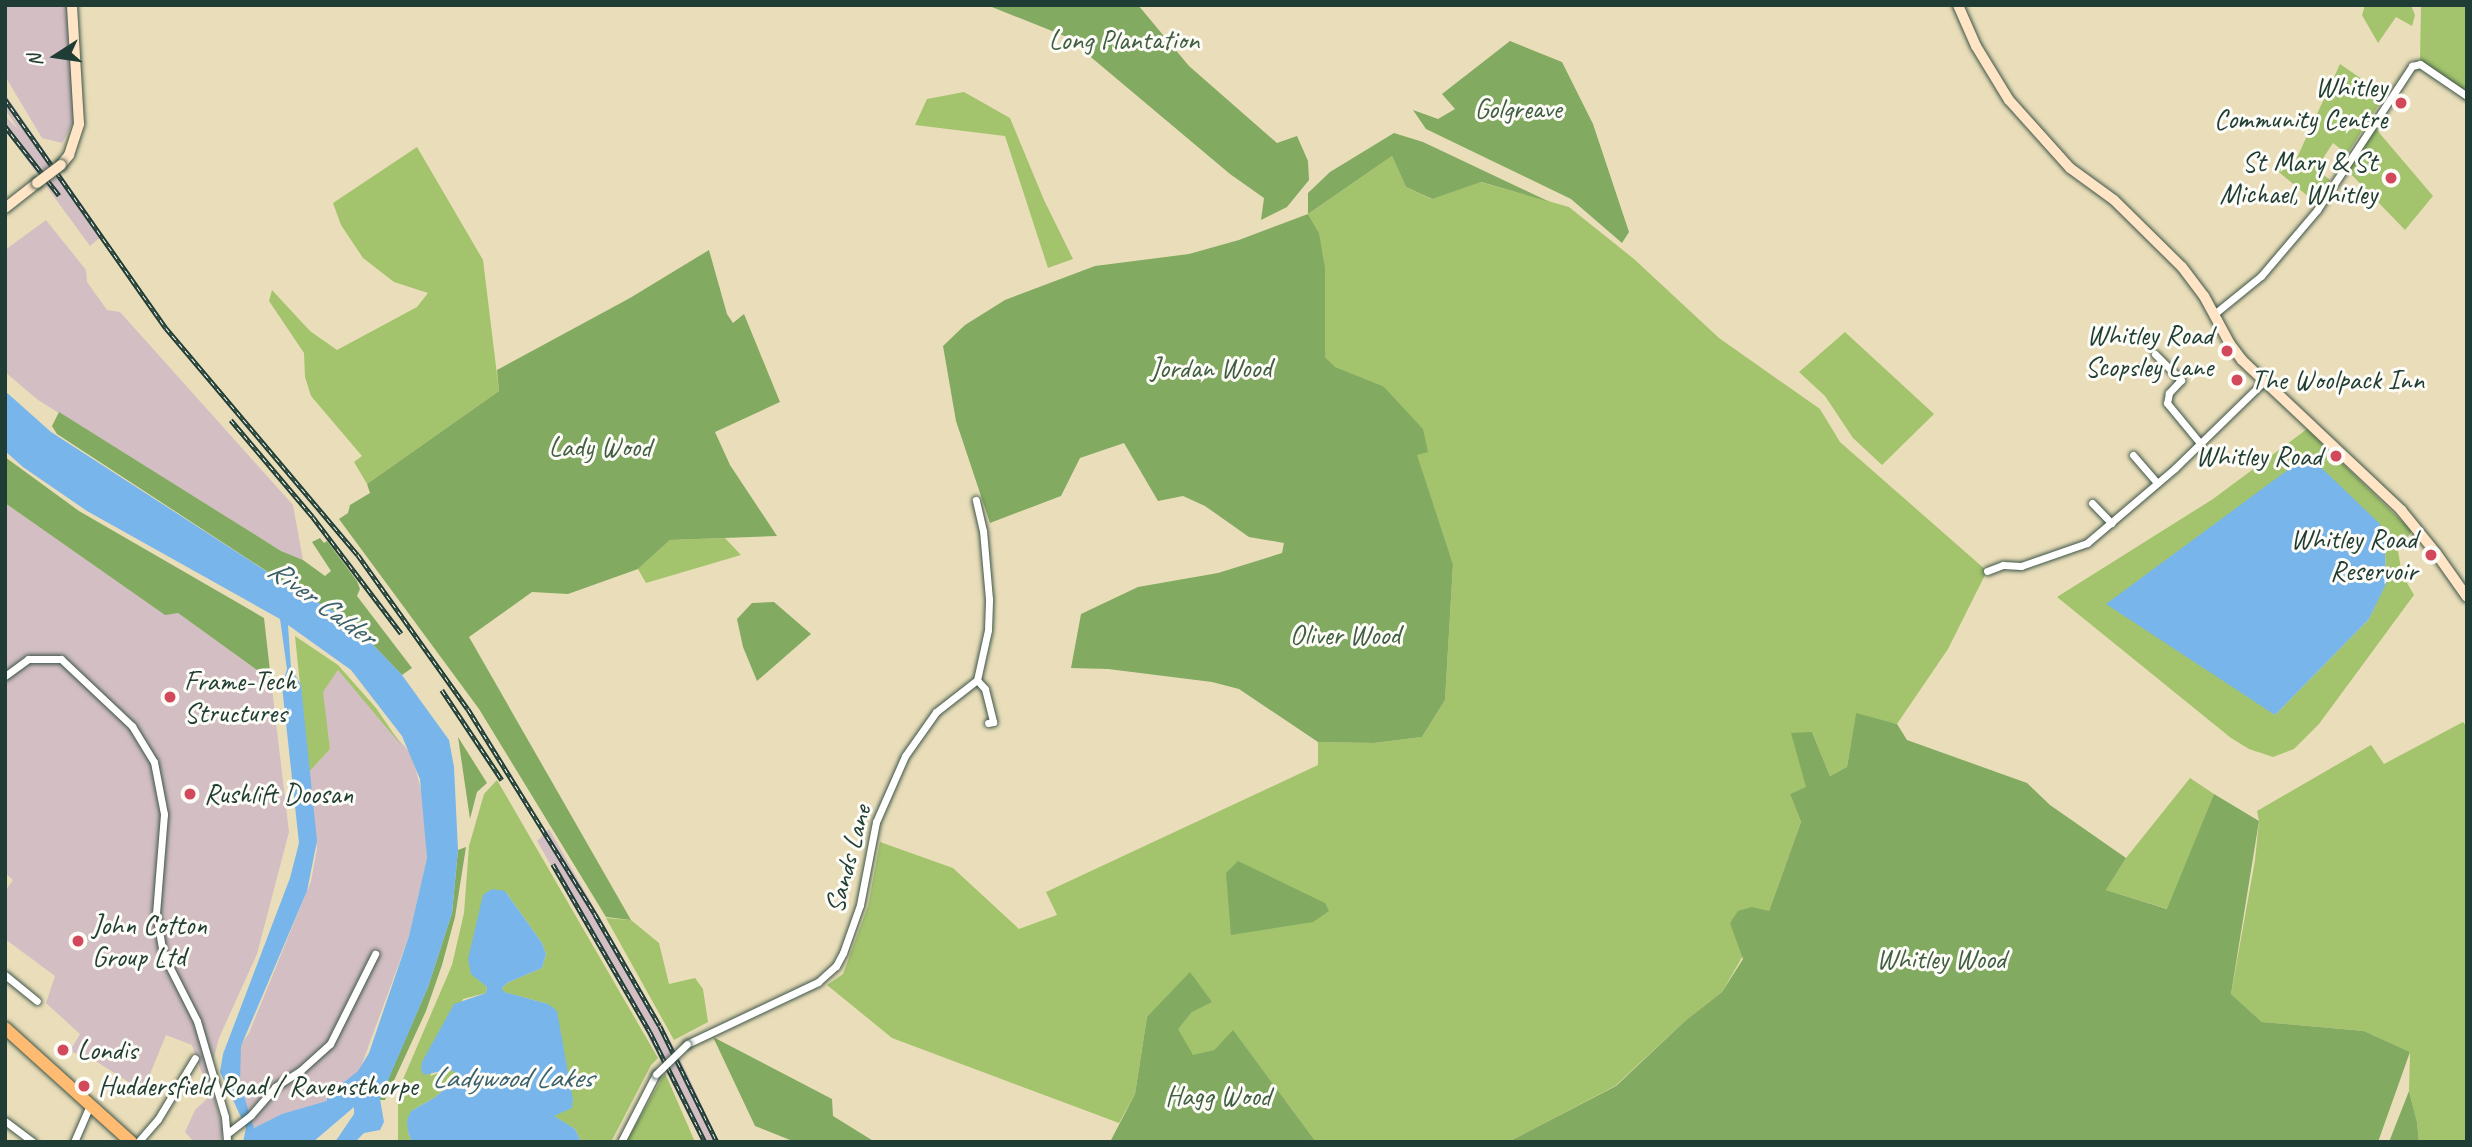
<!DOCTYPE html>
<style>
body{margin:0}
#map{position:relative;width:2472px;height:1147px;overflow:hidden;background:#eadeba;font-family:Caveat,sans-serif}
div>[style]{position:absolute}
.industrial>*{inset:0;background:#d2bec3}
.green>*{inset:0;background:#a3c46d}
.forest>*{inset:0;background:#82aa60}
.water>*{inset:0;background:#78b5eb}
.roads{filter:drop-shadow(0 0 2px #3d5548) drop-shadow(0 0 2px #3d5548)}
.street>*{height:7px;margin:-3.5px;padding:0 3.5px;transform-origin:3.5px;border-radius:3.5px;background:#fff}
.secondary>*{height:10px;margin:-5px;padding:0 5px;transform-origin:5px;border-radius:5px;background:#ffe4c6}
.highway>*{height:12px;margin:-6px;padding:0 6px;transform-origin:6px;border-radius:6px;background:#ffbb71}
.rail>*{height:4.5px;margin-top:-2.25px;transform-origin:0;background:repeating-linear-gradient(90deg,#fdfcf7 0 5px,#1f3d34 0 10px);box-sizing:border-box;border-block:2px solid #1f3d34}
.bridges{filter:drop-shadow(0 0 2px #3d5548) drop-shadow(0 0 2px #3d5548)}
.street-bridge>*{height:7px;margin:-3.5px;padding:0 3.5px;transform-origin:3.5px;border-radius:3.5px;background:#fff}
.secondary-bridge>*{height:10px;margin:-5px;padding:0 5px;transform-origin:5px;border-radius:5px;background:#ffe4c6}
.dots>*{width:19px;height:19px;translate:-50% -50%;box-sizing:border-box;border:4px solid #fdfcf7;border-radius:50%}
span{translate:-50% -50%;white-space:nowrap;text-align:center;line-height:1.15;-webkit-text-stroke:6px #fdfcf7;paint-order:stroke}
.park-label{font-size:28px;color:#405f42}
.poi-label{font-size:28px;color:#1f3d34}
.right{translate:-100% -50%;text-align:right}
.left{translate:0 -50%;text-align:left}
.street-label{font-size:28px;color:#1f3d34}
.water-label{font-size:30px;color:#3a616b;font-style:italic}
.frame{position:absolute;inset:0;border:7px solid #1f3d34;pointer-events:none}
.north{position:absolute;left:21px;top:21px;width:70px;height:70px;-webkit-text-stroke:5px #fdfcf7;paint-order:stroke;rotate:258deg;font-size:19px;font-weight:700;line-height:28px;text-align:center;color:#1f3d34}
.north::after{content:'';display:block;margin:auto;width:24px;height:32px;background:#1f3d34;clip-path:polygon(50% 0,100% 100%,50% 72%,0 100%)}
</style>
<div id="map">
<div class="industrial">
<div style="clip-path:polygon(5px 5px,72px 5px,79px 112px,62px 143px,42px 138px,5px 76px)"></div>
<div style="clip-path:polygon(5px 94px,103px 235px,90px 246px,5px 130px,5px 116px,18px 129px,5px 109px)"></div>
<div style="clip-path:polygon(46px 220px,86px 270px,87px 282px,107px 310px,120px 312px,293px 505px,303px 560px,281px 551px,38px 400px,5px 372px,5px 250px)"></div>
<div style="clip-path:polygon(5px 503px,164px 614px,178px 613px,271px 680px,289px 832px,257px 954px,219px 1038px,209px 1076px,223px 1130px,221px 1142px,194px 1142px,185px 1132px,195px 1110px,210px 1096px,192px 1045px,166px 1035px,143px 1091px,97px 1062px,70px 1051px,80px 1034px,46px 1003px,55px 976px,5px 939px,5px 891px,13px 880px,5px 873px)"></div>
<div style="clip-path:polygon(338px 670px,412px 755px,424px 801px,427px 858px,409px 936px,359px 1072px,327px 1102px,253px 1128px,240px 1083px,240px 1046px,249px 1033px,311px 881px,317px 849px,309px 772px,330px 749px,322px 692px)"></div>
<div style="clip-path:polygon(549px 829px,679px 1056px,719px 1142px,702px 1142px,630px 1001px,537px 841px)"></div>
</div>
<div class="green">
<div style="clip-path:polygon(2365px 5px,2411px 5px,2415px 15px,2412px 26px,2396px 17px,2378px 43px,2362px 15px)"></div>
<div style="clip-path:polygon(2421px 5px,2467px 5px,2467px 92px,2420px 60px)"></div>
<div style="clip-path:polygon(2340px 64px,2385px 95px,2347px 154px,2333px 143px,2316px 169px,2330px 180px,2316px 203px,2274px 168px,2295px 162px)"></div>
<div style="clip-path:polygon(964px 92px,1010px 118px,1044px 200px,1073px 259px,1048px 268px,1005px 136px,915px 125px,927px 99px)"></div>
<div style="clip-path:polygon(2376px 129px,2433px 196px,2405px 230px,2348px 171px)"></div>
<div style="clip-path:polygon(417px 147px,483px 260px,499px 391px,367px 484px,354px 462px,362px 456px,311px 396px,305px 377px,304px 353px,269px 301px,272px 290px,310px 331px,337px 350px,417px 307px,428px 293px,394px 282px,363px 258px,341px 225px,333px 203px)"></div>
<div style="clip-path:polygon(1392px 156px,1406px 187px,1431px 199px,1480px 182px,1569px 207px,1634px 259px,1719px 338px,1820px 409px,1840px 442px,1987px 571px,1948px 649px,1897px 724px,1856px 714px,1847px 767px,1830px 776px,1812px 732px,1806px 788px,1790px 794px,1801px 822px,1769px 911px,1722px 992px,1685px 1021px,1615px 1086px,1508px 1142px,1316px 1142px,1233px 1031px,1214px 1050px,1193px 1056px,1177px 1029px,1192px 1012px,1147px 1017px,1135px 1094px,1119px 1123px,892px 1038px,827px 985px,843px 974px,868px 906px,880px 842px,953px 868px,1019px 929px,1057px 915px,1046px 892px,1318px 765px,1318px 742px,1374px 743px,1422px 737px,1445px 700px,1453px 564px,1416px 454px,1383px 386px,1334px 367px,1325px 357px,1319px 233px,1308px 214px)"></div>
<div style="clip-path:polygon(1845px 332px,1934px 414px,1882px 465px,1853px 438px,1825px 396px,1799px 372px)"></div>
<div style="clip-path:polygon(evenodd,2307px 429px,2412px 531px,2398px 551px,2402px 574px,2414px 595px,2319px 724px,2294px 749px,2273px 757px,2249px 749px,2231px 738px,2057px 597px,2213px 499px,2307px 429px,2385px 547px,2386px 583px,2369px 619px,2275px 715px,2266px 708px,2385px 547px)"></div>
<div style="clip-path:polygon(725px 538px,741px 555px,646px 583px,638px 569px,670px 540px)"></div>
<div style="clip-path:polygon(295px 636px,338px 665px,376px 708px,402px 746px,338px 670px,323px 692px,330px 749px,309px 772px)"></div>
<div style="clip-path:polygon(2463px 722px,2467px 727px,2467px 1142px,2419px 1142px,2417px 1122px,2409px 1091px,2410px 1052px,2364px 1031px,2262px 1022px,2231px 994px,2255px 860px,2259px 821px,2257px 811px,2371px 745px,2384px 764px)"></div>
<div style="clip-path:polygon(2190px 778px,2214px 794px,2168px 909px,2106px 890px,2126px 858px)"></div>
<div style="clip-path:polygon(497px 780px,658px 1058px,651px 1065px,611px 1142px,581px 1142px,575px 1129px,553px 1116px,548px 1004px,503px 992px,502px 988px,507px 983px,542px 968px,546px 954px,542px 943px,505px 891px,480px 981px,487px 987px,486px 993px,463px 999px,430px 1076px,446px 1070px,454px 1071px,456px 1075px,451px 1084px,434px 1098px,411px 1111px,408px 1132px,412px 1142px,398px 1142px,398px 1091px,452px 965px,464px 913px,469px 846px,484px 794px)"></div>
<div style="clip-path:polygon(606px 918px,631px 920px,659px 943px,669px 984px,695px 978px,703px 989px,708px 1022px,674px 1040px)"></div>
<div style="clip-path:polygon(665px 1073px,695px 1142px,626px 1142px)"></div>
</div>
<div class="forest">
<div style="clip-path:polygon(987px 5px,1138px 5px,1189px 66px,1277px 143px,1297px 136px,1308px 161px,1309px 180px,1287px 207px,1261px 220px,1264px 198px,1230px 174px,1067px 37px)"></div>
<div style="clip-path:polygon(1510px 41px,1562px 62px,1593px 124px,1629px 232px,1622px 243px,1571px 199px,1426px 129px,1413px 110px,1438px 119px,1455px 109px,1442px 94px)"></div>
<div style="clip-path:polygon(1394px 133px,1423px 142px,1550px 202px,1481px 182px,1432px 199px,1406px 187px,1392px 156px,1308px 214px,1319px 233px,1325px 268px,1325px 357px,1335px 367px,1383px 386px,1423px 429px,1428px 452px,1417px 455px,1453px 564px,1445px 700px,1422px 737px,1374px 743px,1318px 742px,1239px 689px,1212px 682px,1108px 669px,1071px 668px,1081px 614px,1138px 587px,1218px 573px,1282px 553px,1284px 543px,1249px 537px,1205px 506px,1183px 496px,1158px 501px,1124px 443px,1080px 458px,1061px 496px,990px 523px,956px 421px,943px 346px,965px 325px,1005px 300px,1095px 266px,1189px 254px,1239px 240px,1308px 214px,1308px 193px,1330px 172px)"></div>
<div style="clip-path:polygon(709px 250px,727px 314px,733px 323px,744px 314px,780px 402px,715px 432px,730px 465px,777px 536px,670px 540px,638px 569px,568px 594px,532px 592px,469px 637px,631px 920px,606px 917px,479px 709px,339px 519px,348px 513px,350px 505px,370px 493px,367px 484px,499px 391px,497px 370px,630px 298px)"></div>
<div style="clip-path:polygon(59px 412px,281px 551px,303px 560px,325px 576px,331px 571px,312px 542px,320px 538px,324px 543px,327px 541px,357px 581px,360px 589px,357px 596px,412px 668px,402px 675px,348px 619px,297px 591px,57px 434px,52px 426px)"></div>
<div style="clip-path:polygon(5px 457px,79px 511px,264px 618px,271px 680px,178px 613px,165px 615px,5px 503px)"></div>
<div style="clip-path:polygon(774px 602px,811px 634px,757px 681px,743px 647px,737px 619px,752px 603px)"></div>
<div style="clip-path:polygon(1856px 713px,1897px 724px,1907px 740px,2027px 783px,2050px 805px,2126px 858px,2106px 890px,2167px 909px,2214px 794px,2259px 821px,2231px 994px,2262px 1022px,2364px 1031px,2410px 1052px,2378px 1142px,1508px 1142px,1616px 1086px,1685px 1021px,1722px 992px,1743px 959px,1730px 923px,1738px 911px,1752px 907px,1769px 911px,1801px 822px,1790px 794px,1806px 787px,1791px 733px,1812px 732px,1830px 776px,1847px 767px)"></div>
<div style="clip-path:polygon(458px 737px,487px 783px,477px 792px,470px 819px)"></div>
<div style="clip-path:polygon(466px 847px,455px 917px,442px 965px,426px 1011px,385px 1100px,379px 1100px,428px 987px,452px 913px,458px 850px)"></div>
<div style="clip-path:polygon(1238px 861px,1325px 903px,1329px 911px,1313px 922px,1231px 935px,1226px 873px)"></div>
<div style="clip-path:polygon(1190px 972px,1212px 1002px,1192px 1012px,1178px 1029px,1193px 1055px,1214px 1050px,1233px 1030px,1316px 1142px,1110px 1142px,1135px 1094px,1147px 1017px)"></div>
<div style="clip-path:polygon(713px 1037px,832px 1099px,833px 1116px,875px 1142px,795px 1142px,755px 1126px)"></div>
<div style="clip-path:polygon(2409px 1091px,2417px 1122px,2419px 1142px,2389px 1142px)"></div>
</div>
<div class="water">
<div style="clip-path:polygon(evenodd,5px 391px,51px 432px,297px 591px,348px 619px,402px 675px,449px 740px,454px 767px,458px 850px,452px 913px,428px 987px,380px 1099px,384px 1122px,380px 1130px,364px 1133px,355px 1142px,335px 1142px,354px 1114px,354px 1107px,313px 1142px,243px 1142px,246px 1128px,220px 1072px,223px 1054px,290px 878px,299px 843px,282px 686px,287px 669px,280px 619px,87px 511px,23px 467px,5px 451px,5px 391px,288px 625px,351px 670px,402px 736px,420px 779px,427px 858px,409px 936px,369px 1053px,358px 1071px,327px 1096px,327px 1101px,282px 1114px,254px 1128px,240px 1083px,241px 1046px,307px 891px,317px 841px,301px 685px,291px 668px,288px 625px)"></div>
<div style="clip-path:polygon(2308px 455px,2380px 524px,2385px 547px,2386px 584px,2369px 619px,2275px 715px,2106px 604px)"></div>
<div style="clip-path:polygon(492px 889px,505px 891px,542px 943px,546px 954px,542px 968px,507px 983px,502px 988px,504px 992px,548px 1004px,557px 1011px,573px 1100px,572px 1108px,554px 1116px,575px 1129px,581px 1142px,412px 1142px,408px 1132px,407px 1120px,411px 1111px,434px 1098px,451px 1084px,455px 1075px,454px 1071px,446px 1070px,424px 1075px,421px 1069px,422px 1062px,454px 1004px,486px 993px,487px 987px,471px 974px,468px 959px,483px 895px)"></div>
</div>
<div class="roads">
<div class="street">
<div style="left:2213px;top:315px;width:62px;rotate:-39.1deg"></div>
<div style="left:2261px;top:276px;width:87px;rotate:-49.7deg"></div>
<div style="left:2317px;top:210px;width:173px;rotate:-56.6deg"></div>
<div style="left:2412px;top:66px;width:8px;rotate:-14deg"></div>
<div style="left:2420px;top:64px;width:57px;rotate:34.2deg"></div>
<div style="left:2155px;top:354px;width:37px;rotate:45deg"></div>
<div style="left:2181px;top:380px;width:18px;rotate:133deg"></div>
<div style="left:2169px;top:393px;width:10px;rotate:101deg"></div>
<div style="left:2167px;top:403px;width:52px;rotate:50.5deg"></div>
<div style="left:2133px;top:455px;width:37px;rotate:49deg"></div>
<div style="left:2092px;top:503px;width:28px;rotate:46deg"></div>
<div style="left:1987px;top:571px;width:17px;rotate:-21deg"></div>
<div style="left:2003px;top:565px;width:18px;rotate:3deg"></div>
<div style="left:2021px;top:566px;width:70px;rotate:-19.2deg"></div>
<div style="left:2087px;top:543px;width:116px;rotate:-40.4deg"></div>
<div style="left:2175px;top:468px;width:123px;rotate:-44.3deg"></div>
<div style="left:5px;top:676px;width:29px;rotate:-36deg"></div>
<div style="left:28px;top:659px;width:33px"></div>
<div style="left:61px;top:659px;width:98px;rotate:43.3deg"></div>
<div style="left:132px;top:726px;width:42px;rotate:58.6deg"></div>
<div style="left:154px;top:762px;width:53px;rotate:79.1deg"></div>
<div style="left:164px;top:814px;width:99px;rotate:94.6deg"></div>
<div style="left:156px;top:913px;width:42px;rotate:80.3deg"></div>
<div style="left:163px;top:954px;width:75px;rotate:63.1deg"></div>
<div style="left:197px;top:1021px;width:100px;rotate:73.7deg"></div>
<div style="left:225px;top:1117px;width:25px;rotate:85deg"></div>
<div style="left:977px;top:680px;width:12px;rotate:48deg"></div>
<div style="left:985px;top:689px;width:34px;rotate:76deg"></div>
<div style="left:993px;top:722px;width:5px;rotate:169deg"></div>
<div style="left:5px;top:975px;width:41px;rotate:39.1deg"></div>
<div style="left:687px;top:1044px;width:145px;rotate:-25.3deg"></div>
<div style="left:818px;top:982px;width:24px;rotate:-42deg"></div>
<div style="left:836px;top:966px;width:15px;rotate:-62deg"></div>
<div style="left:843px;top:953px;width:51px;rotate:-70.5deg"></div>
<div style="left:860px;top:905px;width:85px;rotate:-79.1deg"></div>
<div style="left:876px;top:822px;width:72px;rotate:-66.3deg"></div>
<div style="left:905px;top:756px;width:54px;rotate:-54.8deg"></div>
<div style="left:936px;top:712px;width:52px;rotate:-38deg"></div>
<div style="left:977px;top:680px;width:51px;rotate:-77.6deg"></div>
<div style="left:988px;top:630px;width:31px;rotate:-88deg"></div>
<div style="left:989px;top:599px;width:68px;rotate:-95deg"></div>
<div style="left:983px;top:531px;width:32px;rotate:-103deg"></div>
<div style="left:5px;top:1121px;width:35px;rotate:37deg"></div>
<div style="left:228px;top:1133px;width:29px;rotate:-38deg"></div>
<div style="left:251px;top:1115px;width:37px;rotate:-49deg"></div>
<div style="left:275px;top:1087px;width:31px;rotate:-33deg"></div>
<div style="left:301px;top:1070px;width:39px;rotate:-42deg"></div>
<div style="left:330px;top:1044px;width:101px;rotate:-63.4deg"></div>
<div style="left:74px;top:1142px;width:40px;rotate:-66.6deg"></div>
<div style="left:138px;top:1142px;width:30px;rotate:-49deg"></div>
<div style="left:158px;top:1119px;width:71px;rotate:-58.8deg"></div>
<div style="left:621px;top:1142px;width:76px;rotate:-62.8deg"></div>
</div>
<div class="secondary">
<div style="left:1958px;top:5px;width:45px;rotate:66.3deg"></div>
<div style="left:1976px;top:46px;width:63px;rotate:58.6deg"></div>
<div style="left:2009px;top:100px;width:91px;rotate:48.1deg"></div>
<div style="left:2070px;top:168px;width:54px;rotate:36deg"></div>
<div style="left:2114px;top:200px;width:95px;rotate:44.6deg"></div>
<div style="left:2182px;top:267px;width:36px;rotate:53deg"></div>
<div style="left:2204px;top:296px;width:55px;rotate:61.6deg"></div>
<div style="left:2230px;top:344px;width:20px;rotate:53deg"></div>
<div style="left:2242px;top:360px;width:219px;rotate:43.3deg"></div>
<div style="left:2401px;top:510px;width:55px;rotate:50.9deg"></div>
<div style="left:2436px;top:553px;width:54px;rotate:54.8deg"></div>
<div style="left:61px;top:165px;width:13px;rotate:-51deg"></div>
<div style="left:69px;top:155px;width:33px;rotate:-72deg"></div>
<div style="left:79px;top:124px;width:119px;rotate:-93.4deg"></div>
<div style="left:5px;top:208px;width:41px;rotate:-38deg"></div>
</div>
<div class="highway">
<div style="left:5px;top:1028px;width:170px;rotate:42.1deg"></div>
</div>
</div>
<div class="rail">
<div style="left:5px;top:99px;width:280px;rotate:54.9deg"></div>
<div style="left:166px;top:328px;width:297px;rotate:49.8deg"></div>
<div style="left:358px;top:555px;width:189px;rotate:54.5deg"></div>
<div style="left:468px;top:709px;width:241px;rotate:58.2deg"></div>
<div style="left:595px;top:914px;width:129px;rotate:59.9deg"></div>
<div style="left:660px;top:1026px;width:129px;rotate:63.8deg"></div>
<div style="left:5px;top:126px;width:88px;rotate:52deg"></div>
<div style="left:231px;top:420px;width:127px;rotate:49.8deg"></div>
<div style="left:313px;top:517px;width:146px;rotate:52.8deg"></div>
<div style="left:442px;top:690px;width:108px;rotate:56.3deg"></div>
<div style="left:553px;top:864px;width:194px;rotate:60deg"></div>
<div style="left:650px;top:1032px;width:123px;rotate:63.4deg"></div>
</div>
<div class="bridges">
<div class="street-bridge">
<div style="left:656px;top:1074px;width:43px;rotate:-44.1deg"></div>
</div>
<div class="secondary-bridge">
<div style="left:37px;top:183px;width:30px;rotate:-37deg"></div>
</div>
</div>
<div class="dots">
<div style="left:2401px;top:103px;background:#d1495b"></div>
<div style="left:2391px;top:178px;background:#d1495b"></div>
<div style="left:2227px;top:351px;background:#d1495b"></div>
<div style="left:2237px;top:380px;background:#d1495b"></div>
<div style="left:2336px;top:456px;background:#d1495b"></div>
<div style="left:2431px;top:555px;background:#d1495b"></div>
<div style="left:170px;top:697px;background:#d1495b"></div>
<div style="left:190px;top:794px;background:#d1495b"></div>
<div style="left:78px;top:941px;background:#d1495b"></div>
<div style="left:63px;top:1050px;background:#d1495b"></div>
<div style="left:84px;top:1086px;background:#d1495b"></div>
</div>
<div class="park-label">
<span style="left:1124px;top:40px">Long Plantation</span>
<span style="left:1518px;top:109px">Golgreave</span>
<span style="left:1211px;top:368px">Jordan Wood</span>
<span style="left:600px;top:447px">Lady Wood</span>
<span style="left:1345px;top:635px">Oliver Wood</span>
<span style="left:1941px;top:959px">Whitley Wood</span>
<span style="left:1218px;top:1096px">Hagg Wood</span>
</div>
<div class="poi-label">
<span class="right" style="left:2387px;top:103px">Whitley<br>Community Centre</span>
<span class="right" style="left:2377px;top:178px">St Mary &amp; St<br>Michael, Whitley</span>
<span class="right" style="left:2213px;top:351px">Whitley Road<br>Scopsley Lane</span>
<span class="left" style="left:2251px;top:380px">The Woolpack Inn</span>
<span class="right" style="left:2322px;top:456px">Whitley Road</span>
<span class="right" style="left:2417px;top:555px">Whitley Road<br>Reservoir</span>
<span class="left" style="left:184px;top:697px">Frame-Tech<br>Structures</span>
<span class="left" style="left:204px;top:794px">Rushlift Doosan</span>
<span class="left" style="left:92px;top:941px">John Cotton<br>Group Ltd</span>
<span class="left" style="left:77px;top:1050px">Londis</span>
<span class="left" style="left:98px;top:1086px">Huddersfield Road / Ravensthorpe</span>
</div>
<div class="street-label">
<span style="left:848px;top:859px;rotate:-75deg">Sands Lane</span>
</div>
<div class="water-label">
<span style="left:322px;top:602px;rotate:36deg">River Calder</span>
<span style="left:512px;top:1077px">Ladywood Lakes</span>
</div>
<div class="frame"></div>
<div class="north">N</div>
</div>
